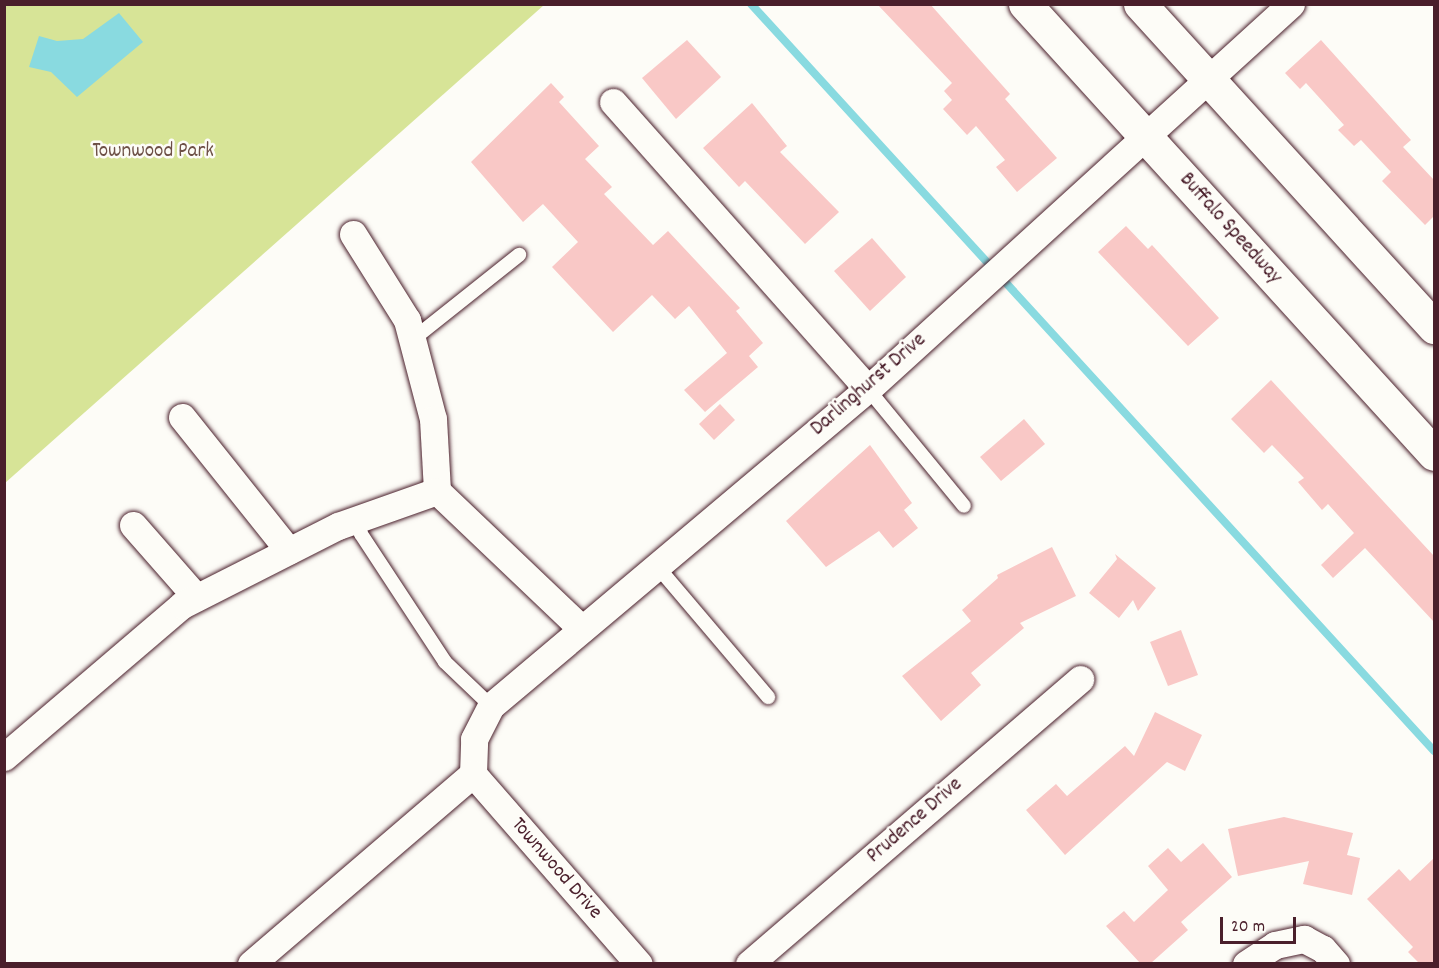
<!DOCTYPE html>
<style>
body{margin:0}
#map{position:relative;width:1439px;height:968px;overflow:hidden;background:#fdfcf7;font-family:Dekko,sans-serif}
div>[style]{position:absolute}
.green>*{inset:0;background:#d7e497}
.water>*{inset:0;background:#89dae0}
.stream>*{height:8px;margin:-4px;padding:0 4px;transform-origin:4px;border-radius:4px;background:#89dae0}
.building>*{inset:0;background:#f9c8c6}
.roads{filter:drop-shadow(0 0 2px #4a1f2b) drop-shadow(0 0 2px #4a1f2b)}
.lane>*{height:14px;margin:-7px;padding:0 7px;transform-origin:7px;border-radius:7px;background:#fdfcf7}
.street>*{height:27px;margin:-13.5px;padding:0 13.5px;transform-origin:13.5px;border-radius:13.5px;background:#fdfcf7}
.secondary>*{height:33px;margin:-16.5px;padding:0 16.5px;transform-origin:16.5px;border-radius:16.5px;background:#fdfcf7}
span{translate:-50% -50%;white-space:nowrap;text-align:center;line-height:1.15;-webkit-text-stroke:5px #fdfcf7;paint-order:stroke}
.park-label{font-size:21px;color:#6d5046}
.street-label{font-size:21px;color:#4a1f2b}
.frame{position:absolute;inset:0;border:6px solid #4a1f2b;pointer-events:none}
.scale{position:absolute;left:1220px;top:917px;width:76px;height:27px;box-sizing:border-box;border:3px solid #4a1f2b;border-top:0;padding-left:8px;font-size:18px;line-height:21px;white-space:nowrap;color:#4a1f2b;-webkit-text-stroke:4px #fdfcf7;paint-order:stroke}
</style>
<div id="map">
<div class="green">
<div style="clip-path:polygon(5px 5px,544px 5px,5px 483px)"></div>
</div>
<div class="water">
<div style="clip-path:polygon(119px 13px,143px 42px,77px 97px,51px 72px,29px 67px,39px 36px,57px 41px,83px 39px)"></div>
</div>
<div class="stream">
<div style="left:751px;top:4px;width:1012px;rotate:47.56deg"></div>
</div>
<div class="building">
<div style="clip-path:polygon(877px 4px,930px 4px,1010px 94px,1005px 99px,1057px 158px,1017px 192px,996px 167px,1005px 160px,976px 126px,967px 135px,943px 109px,952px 100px,944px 91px,952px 83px)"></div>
<div style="clip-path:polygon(687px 40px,721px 77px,676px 119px,642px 78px)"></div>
<div style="clip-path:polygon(1321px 40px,1411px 140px,1403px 147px,1434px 180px,1434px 216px,1425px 225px,1382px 181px,1391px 172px,1361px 140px,1354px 146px,1338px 130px,1344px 125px,1306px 83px,1300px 89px,1285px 73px)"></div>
<div style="clip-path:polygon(551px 83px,564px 97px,559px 102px,599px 146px,585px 159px,612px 187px,604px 194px,653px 245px,668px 231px,740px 308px,736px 311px,763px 343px,749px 356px,758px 367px,705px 412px,684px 390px,727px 353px,689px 306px,675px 319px,652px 295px,613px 332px,552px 267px,578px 242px,543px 204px,523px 222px,471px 162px)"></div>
<div style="clip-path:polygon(752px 103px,787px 146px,780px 152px,839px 212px,805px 244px,745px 181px,739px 187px,703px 148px)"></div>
<div style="clip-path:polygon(1126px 226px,1148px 249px,1152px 245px,1219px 318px,1188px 346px,1098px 252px)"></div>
<div style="clip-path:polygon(872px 238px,906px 277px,870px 311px,834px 271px)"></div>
<div style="clip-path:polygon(1271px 380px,1434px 556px,1434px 622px,1365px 548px,1333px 578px,1321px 565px,1354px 533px,1328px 504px,1322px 510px,1298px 482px,1304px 478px,1272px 445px,1264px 453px,1231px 419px)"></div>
<div style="clip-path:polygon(720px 404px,735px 420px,714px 440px,699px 424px)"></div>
<div style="clip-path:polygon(1024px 419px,1045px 444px,1001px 481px,980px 457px)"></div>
<div style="clip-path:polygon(870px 445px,912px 503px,904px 510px,918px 528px,893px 548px,879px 531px,826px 567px,786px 521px)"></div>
<div style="clip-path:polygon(1052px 547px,1076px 596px,1020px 623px,1024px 628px,971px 673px,981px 685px,941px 721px,902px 676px,971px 621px,962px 610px,998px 578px,997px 575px)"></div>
<div style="clip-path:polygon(1115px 554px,1156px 588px,1138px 611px,1133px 600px,1119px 618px,1089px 593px,1117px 559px)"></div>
<div style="clip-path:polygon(1181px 630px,1198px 675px,1168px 686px,1150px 642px)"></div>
<div style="clip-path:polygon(1155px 712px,1202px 735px,1185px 771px,1167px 762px,1065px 855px,1026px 810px,1056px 784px,1067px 796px,1125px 746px,1134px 756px)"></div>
<div style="clip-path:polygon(1284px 817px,1353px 833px,1347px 855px,1360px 858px,1352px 895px,1303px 884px,1309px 861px,1238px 876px,1228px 829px)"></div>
<div style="clip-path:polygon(1203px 843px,1232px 877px,1181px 922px,1188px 930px,1151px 963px,1140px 963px,1106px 926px,1124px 911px,1134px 922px,1168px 890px,1148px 866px,1168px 848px,1181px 862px)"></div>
<div style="clip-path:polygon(1434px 858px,1434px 963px,1419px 963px,1408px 952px,1413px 947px,1367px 899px,1399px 869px,1410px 881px)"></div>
</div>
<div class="roads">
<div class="lane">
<div style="left:412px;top:340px;width:137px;rotate:-38.5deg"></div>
<div style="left:868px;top:389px;width:151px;rotate:50.6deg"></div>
<div style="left:358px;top:519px;width:15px;rotate:79deg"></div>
<div style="left:361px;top:534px;width:153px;rotate:56.7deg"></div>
<div style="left:445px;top:662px;width:64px;rotate:43.7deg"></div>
<div style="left:657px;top:566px;width:172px;rotate:49.7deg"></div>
</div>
<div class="street">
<div style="left:613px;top:102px;width:384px;rotate:48.4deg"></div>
<div style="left:353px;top:234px;width:102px;rotate:57.9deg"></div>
<div style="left:407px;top:320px;width:102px;rotate:75.3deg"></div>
<div style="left:433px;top:419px;width:72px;rotate:86.8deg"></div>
<div style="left:182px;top:417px;width:171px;rotate:51.4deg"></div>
<div style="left:133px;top:525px;width:96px;rotate:48.8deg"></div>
<div style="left:4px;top:757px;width:234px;rotate:-40.5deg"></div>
<div style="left:182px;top:605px;width:175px;rotate:-26.9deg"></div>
<div style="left:338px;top:526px;width:105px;rotate:-19.5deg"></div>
<div style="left:437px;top:491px;width:200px;rotate:43.6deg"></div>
<div style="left:473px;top:774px;width:35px;rotate:-88deg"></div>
<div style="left:474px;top:739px;width:37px;rotate:-63deg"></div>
<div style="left:491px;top:706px;width:493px;rotate:-40.1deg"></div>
<div style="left:868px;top:389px;width:572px;rotate:-42.31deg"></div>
<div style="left:473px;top:774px;width:252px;rotate:48.9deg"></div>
<div style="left:251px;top:964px;width:292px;rotate:-40.6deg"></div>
<div style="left:749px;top:964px;width:437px;rotate:-40.7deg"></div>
<div style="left:1246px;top:964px;width:35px;rotate:-33deg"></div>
<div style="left:1275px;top:945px;width:30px;rotate:-12deg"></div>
<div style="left:1304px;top:939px;width:21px;rotate:28deg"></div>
<div style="left:1323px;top:949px;width:20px;rotate:49deg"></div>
</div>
<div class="secondary">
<div style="left:1025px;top:4px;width:608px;rotate:47.73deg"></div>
<div style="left:1140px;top:4px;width:437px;rotate:47.7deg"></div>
</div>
</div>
<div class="park-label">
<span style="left:153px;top:152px">Townwood Park</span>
</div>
<div class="street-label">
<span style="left:1230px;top:229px;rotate:48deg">Buffalo Speedway</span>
<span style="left:869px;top:385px;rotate:-41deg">Darlinghurst Drive</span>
<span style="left:915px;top:821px;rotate:-41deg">Prudence Drive</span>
<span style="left:556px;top:869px;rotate:49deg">Townwood Drive</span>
</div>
<div class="frame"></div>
<div class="scale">20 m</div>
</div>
